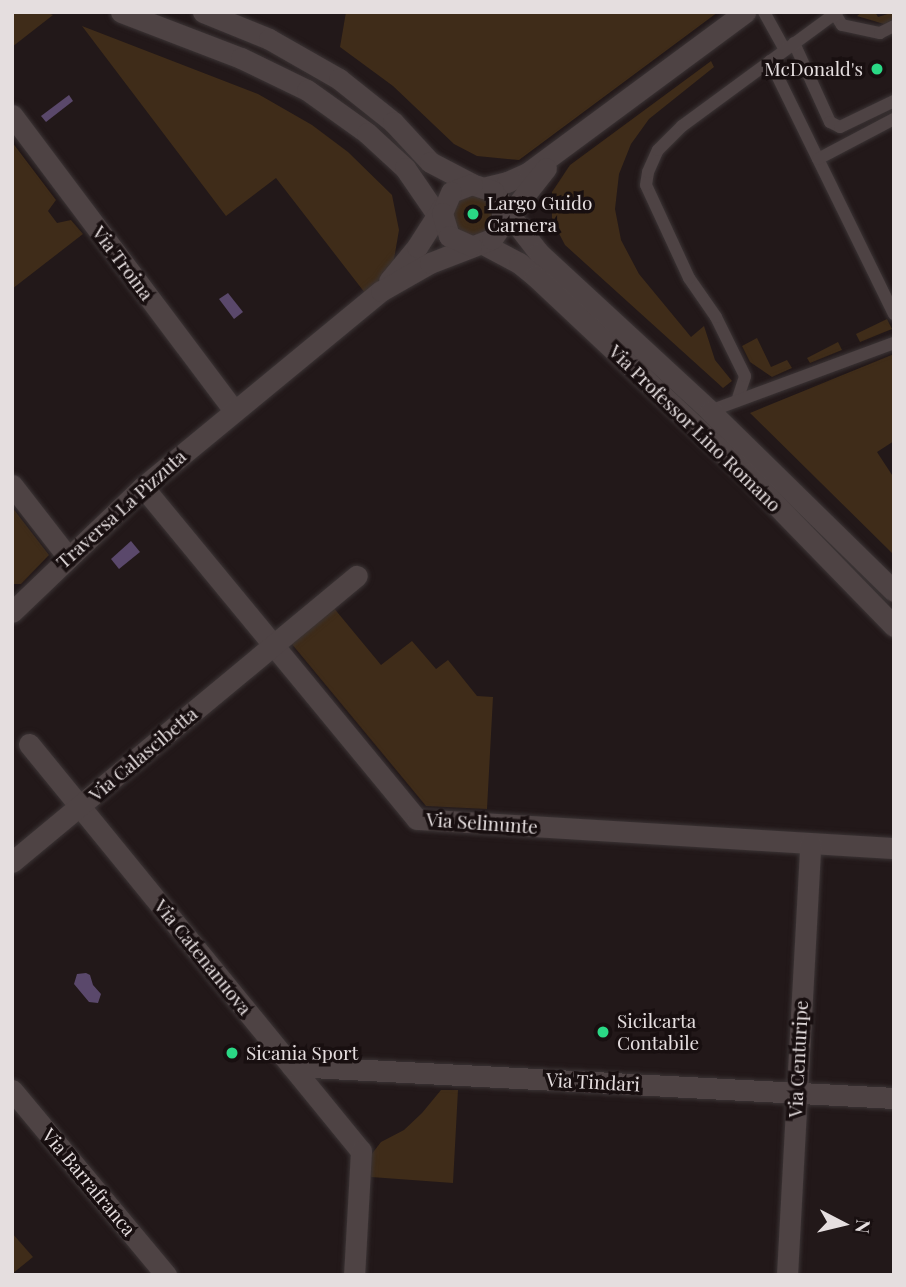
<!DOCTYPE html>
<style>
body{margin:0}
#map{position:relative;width:906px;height:1287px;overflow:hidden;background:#221819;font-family:"Playfair Display",serif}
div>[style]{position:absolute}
.green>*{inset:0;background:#3f2c19}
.round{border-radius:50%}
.water>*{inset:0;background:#5a486b}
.roads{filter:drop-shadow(0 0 2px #3b3435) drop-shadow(0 0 2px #3b3435)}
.lane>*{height:12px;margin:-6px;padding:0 6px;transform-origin:6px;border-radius:6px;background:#4e4344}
.street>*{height:21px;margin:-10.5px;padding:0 10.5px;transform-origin:10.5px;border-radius:10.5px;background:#4e4344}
.secondary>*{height:21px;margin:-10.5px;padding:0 10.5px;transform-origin:10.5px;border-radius:10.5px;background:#4e4344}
.dots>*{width:19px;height:19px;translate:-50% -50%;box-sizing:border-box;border:4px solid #180f10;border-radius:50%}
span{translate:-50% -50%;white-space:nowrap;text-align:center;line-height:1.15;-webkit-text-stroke:7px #180f10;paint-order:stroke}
.poi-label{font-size:19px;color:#e5dedf}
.right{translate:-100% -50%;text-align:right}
.left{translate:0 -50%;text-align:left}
.street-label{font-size:19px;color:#e5dedf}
.frame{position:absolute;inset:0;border:14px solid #e5dedf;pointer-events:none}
.north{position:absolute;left:808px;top:1189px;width:70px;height:70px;-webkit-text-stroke:5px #180f10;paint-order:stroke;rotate:97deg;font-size:19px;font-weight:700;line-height:28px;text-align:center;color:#e5dedf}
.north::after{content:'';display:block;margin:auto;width:24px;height:32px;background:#e5dedf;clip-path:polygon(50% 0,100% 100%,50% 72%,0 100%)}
</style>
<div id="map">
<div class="green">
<div style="clip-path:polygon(12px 12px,45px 12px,53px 15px,12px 47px)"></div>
<div style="clip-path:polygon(346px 12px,718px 12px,519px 160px,477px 156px,454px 144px,393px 86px,340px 47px)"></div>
<div style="clip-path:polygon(862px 12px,875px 12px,878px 17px,894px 12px,894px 19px,884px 24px,857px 16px)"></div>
<div style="clip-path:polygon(82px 26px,258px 94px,312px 125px,348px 152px,392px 195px,399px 230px,392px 271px,365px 293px,276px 178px,226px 216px)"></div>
<div style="clip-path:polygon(711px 61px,714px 67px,649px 119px,631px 144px,619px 174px,615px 209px,621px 240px,639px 274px,691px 337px,704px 326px,715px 360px,732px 381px,723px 388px,565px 245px,552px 220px,552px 192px,570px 165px)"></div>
<div style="clip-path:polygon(12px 142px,56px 200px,48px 211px,57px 223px,71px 220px,83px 234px,12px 289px)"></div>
<div class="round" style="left:453px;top:195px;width:40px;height:40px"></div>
<div style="clip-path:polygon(887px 319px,892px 329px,860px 342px,856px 334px)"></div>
<div style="clip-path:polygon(757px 338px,771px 367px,787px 360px,792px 368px,772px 377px,750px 362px,742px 346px)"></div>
<div style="clip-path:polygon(838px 342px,842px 350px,810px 363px,807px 358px)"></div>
<div style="clip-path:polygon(894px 354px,894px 441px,877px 452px,894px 478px,894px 555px,750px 413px)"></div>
<div style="clip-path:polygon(12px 507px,49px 555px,21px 584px,12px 584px)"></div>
<div style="clip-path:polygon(333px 607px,381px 665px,412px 641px,436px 669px,448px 660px,477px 696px,493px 697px,487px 809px,426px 806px,291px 643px)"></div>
<div style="clip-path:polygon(441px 1090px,458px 1090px,453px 1183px,371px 1177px,371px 1155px,381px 1142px,404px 1130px,422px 1113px)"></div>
<div style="clip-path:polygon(12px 1233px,33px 1257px,12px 1274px)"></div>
</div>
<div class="water">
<div style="clip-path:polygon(69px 95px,73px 101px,46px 122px,41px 116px)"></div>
<div style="clip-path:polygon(228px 293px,243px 312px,234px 319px,219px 299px)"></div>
<div style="clip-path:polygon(131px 541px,140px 552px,119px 569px,111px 559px)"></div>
<div style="clip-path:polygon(86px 973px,90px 975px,93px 985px,101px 994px,98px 1003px,89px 1002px,74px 984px,77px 974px)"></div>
</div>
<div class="roads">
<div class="lane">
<div style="left:764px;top:12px;width:43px;rotate:61.1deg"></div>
<div style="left:835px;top:14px;width:13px;rotate:58deg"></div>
<div style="left:842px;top:25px;width:39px;rotate:12deg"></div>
<div style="left:880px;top:33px;width:16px;rotate:-27deg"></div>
<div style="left:794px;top:43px;width:87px;rotate:65.5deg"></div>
<div style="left:830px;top:122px;width:11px;rotate:27deg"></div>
<div style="left:840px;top:127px;width:60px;rotate:-25.7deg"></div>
<div style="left:770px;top:61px;width:282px;rotate:63.9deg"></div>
<div style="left:818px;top:159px;width:86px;rotate:-27.8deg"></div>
<div style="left:737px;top:401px;width:26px;rotate:-72deg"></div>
<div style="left:745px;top:376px;width:66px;rotate:-116.2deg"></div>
<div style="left:716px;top:317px;width:47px;rotate:-124.7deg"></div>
<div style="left:689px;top:278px;width:102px;rotate:-114.8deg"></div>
<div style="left:646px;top:185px;width:13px;rotate:-81deg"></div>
<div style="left:648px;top:172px;width:24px;rotate:-66deg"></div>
<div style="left:658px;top:150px;width:34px;rotate:-45deg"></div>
<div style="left:682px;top:126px;width:192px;rotate:-36.3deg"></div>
<div style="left:710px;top:411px;width:196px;rotate:-20.3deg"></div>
</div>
<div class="street">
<div style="left:12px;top:115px;width:370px;rotate:53.1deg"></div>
<div style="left:12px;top:485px;width:90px;rotate:52.2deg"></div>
<div style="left:143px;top:487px;width:430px;rotate:50.5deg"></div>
<div style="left:417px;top:819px;width:478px;rotate:3.5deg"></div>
<div style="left:29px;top:744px;width:525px;rotate:50.8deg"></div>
<div style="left:361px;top:1151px;width:124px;rotate:93.2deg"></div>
<div style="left:12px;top:862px;width:448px;rotate:-39.7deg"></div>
<div style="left:292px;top:1066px;width:603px;rotate:3.04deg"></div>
<div style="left:12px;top:1090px;width:241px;rotate:50.2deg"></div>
<div style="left:787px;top:1275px;width:432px;rotate:-86.9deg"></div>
</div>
<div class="secondary">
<div style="left:121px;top:12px;width:129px;rotate:21deg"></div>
<div style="left:241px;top:58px;width:73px;rotate:25.9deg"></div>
<div style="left:307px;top:90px;width:74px;rotate:35.6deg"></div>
<div style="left:367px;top:133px;width:52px;rotate:42.6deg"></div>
<div style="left:405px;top:168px;width:65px;rotate:55.6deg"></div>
<div style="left:203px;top:12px;width:71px;rotate:22.2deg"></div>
<div style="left:269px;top:39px;width:81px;rotate:29.7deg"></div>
<div style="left:339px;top:79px;width:69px;rotate:38.5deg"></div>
<div style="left:393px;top:122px;width:54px;rotate:47.2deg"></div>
<div style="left:430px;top:162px;width:47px;rotate:27.6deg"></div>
<div style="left:487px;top:187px;width:21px;rotate:-14deg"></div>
<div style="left:507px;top:182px;width:24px;rotate:-24deg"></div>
<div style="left:529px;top:172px;width:269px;rotate:-36.5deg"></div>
<div style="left:502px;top:205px;width:61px;rotate:52.4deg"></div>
<div style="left:539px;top:253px;width:233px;rotate:42.7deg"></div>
<div style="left:710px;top:411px;width:257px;rotate:44.4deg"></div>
<div style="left:502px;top:224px;width:71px;rotate:-51.8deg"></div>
<div style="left:483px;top:244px;width:41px;rotate:27.8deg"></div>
<div style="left:519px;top:263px;width:21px;rotate:39deg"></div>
<div style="left:535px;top:276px;width:289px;rotate:43.2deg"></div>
<div style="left:746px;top:474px;width:212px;rotate:45.8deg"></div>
<div style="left:389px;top:281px;width:44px;rotate:-50.5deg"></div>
<div style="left:417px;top:247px;width:49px;rotate:-57.6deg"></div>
<div style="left:12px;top:612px;width:181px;rotate:-43.7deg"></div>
<div style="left:143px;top:487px;width:308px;rotate:-39.5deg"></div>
<div style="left:381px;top:291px;width:56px;rotate:-29.7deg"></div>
<div style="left:430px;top:263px;width:66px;rotate:-21.2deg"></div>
<div style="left:492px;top:239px;width:18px;rotate:-56deg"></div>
<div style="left:502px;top:224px;width:20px;rotate:-90deg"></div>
<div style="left:502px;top:204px;width:16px;rotate:-125deg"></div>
<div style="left:493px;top:191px;width:22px;rotate:-162deg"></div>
<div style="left:472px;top:184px;width:22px;rotate:159deg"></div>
<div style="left:451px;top:192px;width:23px;rotate:113deg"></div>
<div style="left:442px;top:213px;width:24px;rotate:73deg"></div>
<div style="left:449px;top:236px;width:24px;rotate:24deg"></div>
</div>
</div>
<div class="dots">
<div style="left:877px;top:69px;background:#2ad885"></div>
<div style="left:473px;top:214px;background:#2ad885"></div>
<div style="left:603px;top:1032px;background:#2ad885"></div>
<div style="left:232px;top:1053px;background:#2ad885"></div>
</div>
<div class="poi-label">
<span class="right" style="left:863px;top:69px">McDonald's</span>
<span class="left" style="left:487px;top:214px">Largo Guido<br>Carnera</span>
<span class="left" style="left:617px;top:1032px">Sicilcarta<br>Contabile</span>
<span class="left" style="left:246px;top:1053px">Sicania Sport</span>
</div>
<div class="street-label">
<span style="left:123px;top:263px;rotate:53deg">Via Troina</span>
<span style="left:695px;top:428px;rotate:44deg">Via Professor Lino Romano</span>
<span style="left:121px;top:509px;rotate:-42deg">Traversa La Pizzuta</span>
<span style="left:143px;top:754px;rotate:-40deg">Via Calascibetta</span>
<span style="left:482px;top:823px;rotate:4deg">Via Selinunte</span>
<span style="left:203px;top:957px;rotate:51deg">Via Catenanuova</span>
<span style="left:798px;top:1059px;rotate:-87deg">Via Centuripe</span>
<span style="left:593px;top:1082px;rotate:3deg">Via Tindari</span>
<span style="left:89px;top:1182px;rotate:50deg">Via Barrafranca</span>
</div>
<div class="frame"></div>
<div class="north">N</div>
</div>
